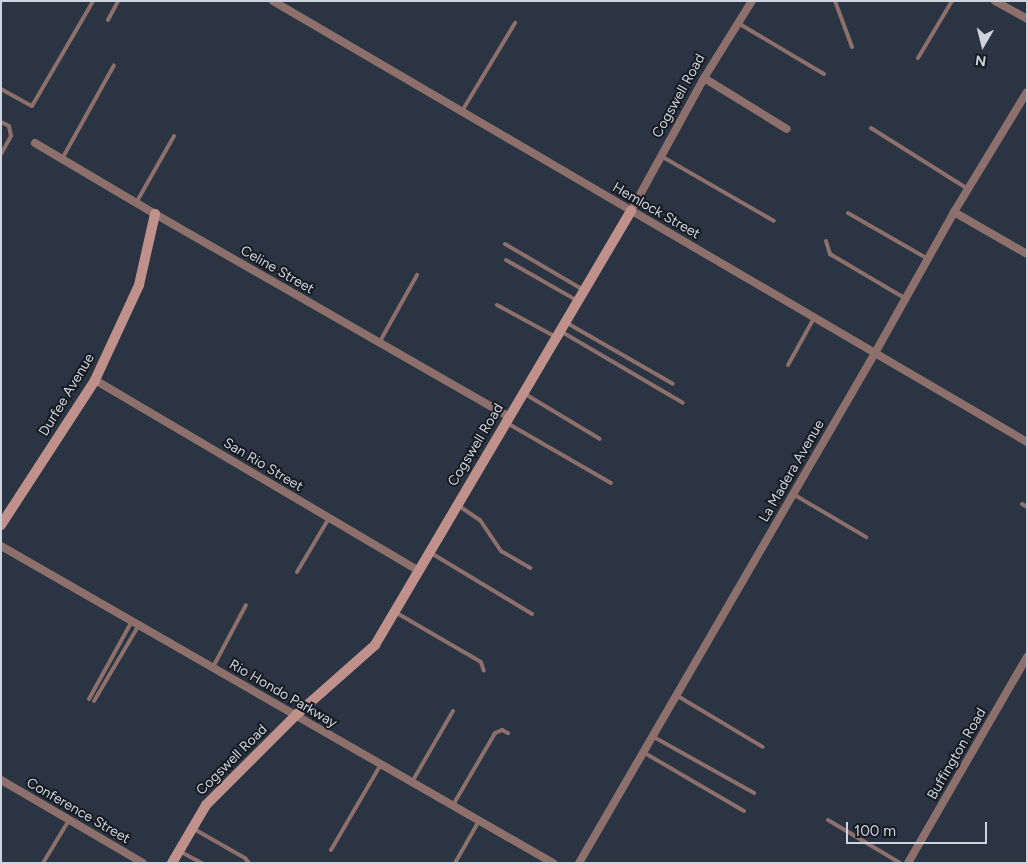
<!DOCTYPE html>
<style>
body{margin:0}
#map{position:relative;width:1028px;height:864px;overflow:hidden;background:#2b3443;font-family:Figtree,sans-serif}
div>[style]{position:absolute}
.lane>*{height:4px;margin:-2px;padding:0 2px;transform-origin:2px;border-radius:2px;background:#8d706b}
.street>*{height:8px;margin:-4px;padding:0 4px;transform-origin:4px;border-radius:4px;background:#8d706b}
.secondary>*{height:10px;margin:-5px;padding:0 5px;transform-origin:5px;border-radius:5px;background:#bf918a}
span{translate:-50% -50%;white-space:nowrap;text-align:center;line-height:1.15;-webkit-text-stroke:4px #171b22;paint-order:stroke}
.street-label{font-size:14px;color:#ced4de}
.frame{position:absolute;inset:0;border:2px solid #ced4de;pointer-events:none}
.north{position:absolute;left:958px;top:20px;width:50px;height:50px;-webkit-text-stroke:4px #171b22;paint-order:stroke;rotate:188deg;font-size:14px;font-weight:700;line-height:20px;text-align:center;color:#ced4de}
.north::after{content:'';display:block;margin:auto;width:18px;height:22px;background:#ced4de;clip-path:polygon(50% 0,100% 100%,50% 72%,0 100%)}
.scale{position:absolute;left:846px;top:822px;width:141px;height:22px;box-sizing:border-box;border:2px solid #ced4de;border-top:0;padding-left:6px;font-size:15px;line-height:18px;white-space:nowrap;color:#ced4de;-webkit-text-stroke:4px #171b22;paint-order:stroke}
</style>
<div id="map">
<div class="lane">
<div style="left:835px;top:1px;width:49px;rotate:69.7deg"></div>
<div style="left:108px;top:20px;width:21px;rotate:-62deg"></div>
<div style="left:738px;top:23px;width:100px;rotate:30.7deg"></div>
<div style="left:918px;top:58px;width:66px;rotate:-59.2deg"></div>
<div style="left:1px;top:89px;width:35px;rotate:29deg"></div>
<div style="left:32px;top:106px;width:121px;rotate:-59.8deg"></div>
<div style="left:462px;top:111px;width:103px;rotate:-58.9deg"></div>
<div style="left:1px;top:122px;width:9px;rotate:27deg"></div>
<div style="left:9px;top:126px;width:10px;rotate:79deg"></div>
<div style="left:11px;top:136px;width:21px;rotate:119deg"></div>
<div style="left:871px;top:128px;width:115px;rotate:32.2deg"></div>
<div style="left:661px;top:156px;width:130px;rotate:29.9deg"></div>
<div style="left:62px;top:159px;width:107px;rotate:-61deg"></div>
<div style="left:136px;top:203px;width:77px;rotate:-60.4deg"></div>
<div style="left:848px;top:213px;width:92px;rotate:29.9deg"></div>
<div style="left:826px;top:241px;width:14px;rotate:73deg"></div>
<div style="left:830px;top:254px;width:88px;rotate:30.6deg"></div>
<div style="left:505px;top:244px;width:89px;rotate:30.3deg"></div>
<div style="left:506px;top:260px;width:81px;rotate:29.7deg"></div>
<div style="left:497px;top:305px;width:67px;rotate:28.5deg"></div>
<div style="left:567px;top:323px;width:122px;rotate:29.9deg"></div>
<div style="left:562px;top:332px;width:140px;rotate:30.4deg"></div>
<div style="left:379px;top:343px;width:78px;rotate:-60.8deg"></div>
<div style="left:788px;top:365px;width:54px;rotate:-61deg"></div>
<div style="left:525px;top:394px;width:87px;rotate:31deg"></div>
<div style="left:507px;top:423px;width:120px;rotate:30deg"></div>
<div style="left:793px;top:494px;width:85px;rotate:30.5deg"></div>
<div style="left:1022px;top:504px;width:6px;rotate:31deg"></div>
<div style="left:459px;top:506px;width:25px;rotate:34deg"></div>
<div style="left:480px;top:520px;width:37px;rotate:56deg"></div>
<div style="left:501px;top:551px;width:34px;rotate:30deg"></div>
<div style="left:431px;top:553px;width:118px;rotate:31.1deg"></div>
<div style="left:297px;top:572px;width:63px;rotate:-59.3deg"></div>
<div style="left:395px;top:612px;width:99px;rotate:30.2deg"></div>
<div style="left:481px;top:662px;width:9px;rotate:72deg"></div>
<div style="left:213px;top:667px;width:70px;rotate:-62deg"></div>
<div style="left:676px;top:695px;width:101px;rotate:30.9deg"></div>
<div style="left:89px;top:699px;width:89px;rotate:-61.1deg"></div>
<div style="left:94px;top:701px;width:88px;rotate:-59.4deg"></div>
<div style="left:652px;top:736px;width:117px;rotate:29.2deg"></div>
<div style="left:643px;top:752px;width:117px;rotate:30.3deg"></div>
<div style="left:412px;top:782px;width:82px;rotate:-60deg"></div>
<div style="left:453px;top:805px;width:83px;rotate:-59.7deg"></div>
<div style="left:495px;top:733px;width:8px;rotate:-23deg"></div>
<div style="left:502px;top:730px;width:7px;rotate:27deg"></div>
<div style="left:828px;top:820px;width:84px;rotate:30.8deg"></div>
<div style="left:194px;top:829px;width:59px;rotate:29.6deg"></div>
<div style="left:245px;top:858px;width:6px;rotate:51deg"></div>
<div style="left:331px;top:850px;width:99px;rotate:-59.8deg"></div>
<div style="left:181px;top:852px;width:24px;rotate:28deg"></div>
<div style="left:43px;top:863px;width:50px;rotate:-58.8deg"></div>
<div style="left:455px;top:863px;width:48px;rotate:-60.3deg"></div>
</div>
<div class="street">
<div style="left:273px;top:1px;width:873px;rotate:30.32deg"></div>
<div style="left:995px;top:1px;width:37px;rotate:29deg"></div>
<div style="left:704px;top:78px;width:97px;rotate:31.6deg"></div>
<div style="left:35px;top:143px;width:139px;rotate:30.6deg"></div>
<div style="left:155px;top:214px;width:408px;rotate:29.8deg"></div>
<div style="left:631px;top:211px;width:152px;rotate:-61.2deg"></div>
<div style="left:704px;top:78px;width:91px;rotate:-58.1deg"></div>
<div style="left:954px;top:212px;width:84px;rotate:29.9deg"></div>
<div style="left:95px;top:380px;width:375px;rotate:30.5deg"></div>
<div style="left:1px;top:546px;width:637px;rotate:29.87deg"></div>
<div style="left:1px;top:780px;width:164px;rotate:30.3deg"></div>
<div style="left:579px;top:863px;width:590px;rotate:-59.87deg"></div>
<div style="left:875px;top:353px;width:162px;rotate:-60.7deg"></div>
<div style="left:954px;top:212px;width:140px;rotate:-58.7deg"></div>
<div style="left:908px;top:863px;width:238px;rotate:-60deg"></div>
</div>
<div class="secondary">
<div style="left:1px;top:525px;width:173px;rotate:-57deg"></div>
<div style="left:95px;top:380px;width:105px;rotate:-65.1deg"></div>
<div style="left:139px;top:285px;width:73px;rotate:-77.3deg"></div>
<div style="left:172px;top:863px;width:67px;rotate:-59.6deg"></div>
<div style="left:206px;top:805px;width:127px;rotate:-45deg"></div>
<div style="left:296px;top:715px;width:106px;rotate:-41.5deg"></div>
<div style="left:375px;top:645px;width:504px;rotate:-59.47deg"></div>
</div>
<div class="street-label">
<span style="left:679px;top:96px;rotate:-61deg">Cogswell Road</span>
<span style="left:656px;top:211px;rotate:30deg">Hemlock Street</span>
<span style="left:277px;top:270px;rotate:30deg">Celine Street</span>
<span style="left:67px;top:395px;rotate:-59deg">Durfee Avenue</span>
<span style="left:476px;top:445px;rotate:-59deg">Cogswell Road</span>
<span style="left:263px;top:465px;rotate:31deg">San Rio Street</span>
<span style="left:792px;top:471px;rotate:-60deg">La Madera Avenue</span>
<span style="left:283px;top:694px;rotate:30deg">Rio Hondo Parkway</span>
<span style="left:957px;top:754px;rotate:-60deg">Buffington Road</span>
<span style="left:232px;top:760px;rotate:-45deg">Cogswell Road</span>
<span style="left:78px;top:811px;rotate:30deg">Conference Street</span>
</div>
<div class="frame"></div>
<div class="north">N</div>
<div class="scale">100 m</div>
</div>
